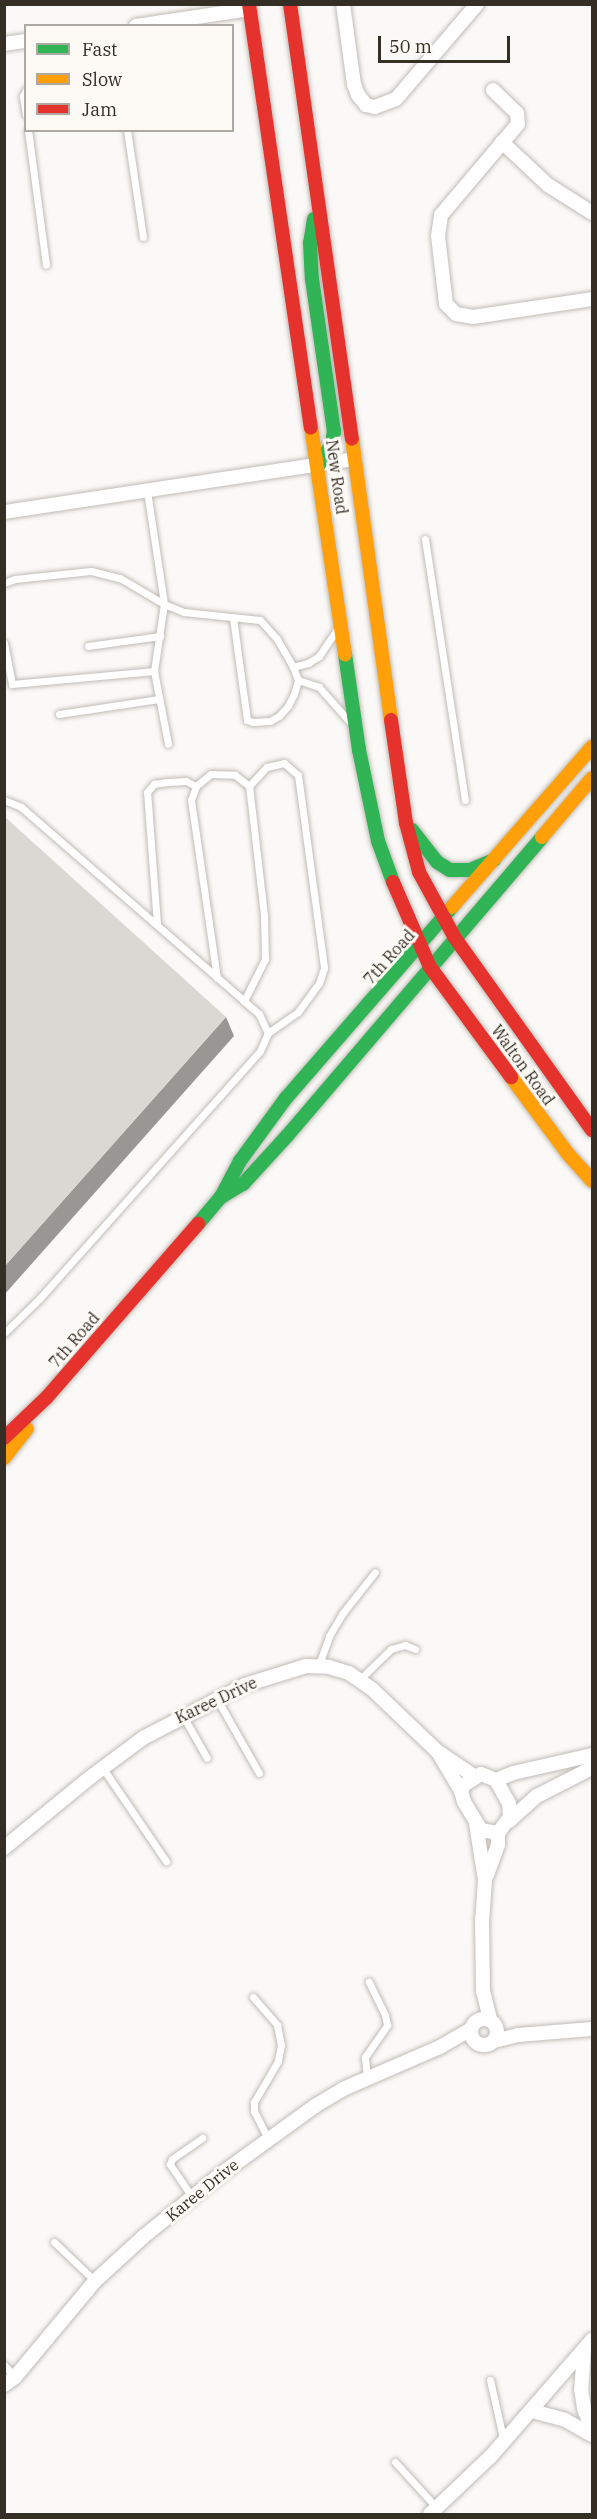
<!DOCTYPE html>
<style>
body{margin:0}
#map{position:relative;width:597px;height:2519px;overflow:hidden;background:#fbf9f7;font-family:"IBM Plex Serif",serif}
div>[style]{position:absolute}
.roads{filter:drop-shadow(0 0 2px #c0bcb7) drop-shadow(0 0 2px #c0bcb7)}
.lane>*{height:7px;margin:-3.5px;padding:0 3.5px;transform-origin:3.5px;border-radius:3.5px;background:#fefefe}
.street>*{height:14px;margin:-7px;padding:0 7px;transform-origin:7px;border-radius:7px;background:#fefefe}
.street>.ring{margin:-7px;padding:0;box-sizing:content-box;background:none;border:14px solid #fefefe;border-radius:50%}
.fast>*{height:14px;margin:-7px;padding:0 7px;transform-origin:7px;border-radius:7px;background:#30b455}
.slow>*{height:14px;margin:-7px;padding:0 7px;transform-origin:7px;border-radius:7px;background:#ff9f0a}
.jam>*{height:14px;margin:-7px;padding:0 7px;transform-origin:7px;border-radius:7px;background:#e5322d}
.shaded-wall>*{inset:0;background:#999693}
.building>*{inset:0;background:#dbd7d2}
span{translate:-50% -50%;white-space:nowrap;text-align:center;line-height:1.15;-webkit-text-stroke:6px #fdfaf5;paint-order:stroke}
.street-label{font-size:16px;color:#342e25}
.frame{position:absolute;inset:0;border:6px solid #342e25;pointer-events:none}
.legend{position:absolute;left:24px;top:24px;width:210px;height:108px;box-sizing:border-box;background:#fdfaf5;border:2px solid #ada8a2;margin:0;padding:8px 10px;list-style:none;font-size:18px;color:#342e25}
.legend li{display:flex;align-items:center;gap:12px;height:30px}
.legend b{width:30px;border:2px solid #ada8a2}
.scale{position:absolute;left:378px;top:36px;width:132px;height:27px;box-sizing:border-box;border:3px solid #342e25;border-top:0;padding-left:8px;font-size:18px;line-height:21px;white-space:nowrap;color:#342e25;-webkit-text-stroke:4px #fdfaf5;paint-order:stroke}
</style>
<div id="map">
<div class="roads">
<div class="lane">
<div style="left:26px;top:90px;width:7px;rotate:117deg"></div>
<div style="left:23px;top:96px;width:19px;rotate:81deg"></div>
<div style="left:28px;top:130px;width:136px;rotate:82.4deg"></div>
<div style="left:127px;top:130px;width:108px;rotate:81.5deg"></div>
<div style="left:147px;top:491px;width:114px;rotate:81.4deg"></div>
<div style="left:164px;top:604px;width:22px;rotate:22deg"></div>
<div style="left:184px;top:612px;width:76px;rotate:6deg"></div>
<div style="left:260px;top:620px;width:25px;rotate:48deg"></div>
<div style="left:277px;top:639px;width:32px;rotate:60deg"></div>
<div style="left:293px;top:667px;width:14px;rotate:69deg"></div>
<div style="left:298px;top:680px;width:15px;rotate:106deg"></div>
<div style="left:294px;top:694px;width:13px;rotate:117deg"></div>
<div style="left:288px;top:706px;width:13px;rotate:132deg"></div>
<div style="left:279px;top:716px;width:10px;rotate:151deg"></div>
<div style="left:270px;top:721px;width:17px;rotate:177deg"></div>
<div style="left:253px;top:722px;width:6px;rotate:-162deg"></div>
<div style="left:247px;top:720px;width:103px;rotate:-97.8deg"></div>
<div style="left:425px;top:539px;width:264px;rotate:81.3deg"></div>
<div style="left:4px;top:583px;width:12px;rotate:-20deg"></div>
<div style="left:15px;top:579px;width:76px;rotate:-6deg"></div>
<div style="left:91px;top:571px;width:30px;rotate:14deg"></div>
<div style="left:120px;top:578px;width:51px;rotate:30.6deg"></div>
<div style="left:164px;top:604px;width:68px;rotate:98.5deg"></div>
<div style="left:154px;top:671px;width:74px;rotate:79.1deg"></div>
<div style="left:4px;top:643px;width:42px;rotate:79deg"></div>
<div style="left:12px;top:684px;width:143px;rotate:-5.2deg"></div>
<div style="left:88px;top:646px;width:73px;rotate:-7.9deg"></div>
<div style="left:293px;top:667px;width:16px;rotate:-15deg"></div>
<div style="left:308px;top:663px;width:13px;rotate:-32deg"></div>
<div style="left:319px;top:656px;width:32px;rotate:-56deg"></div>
<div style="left:298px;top:680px;width:22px;rotate:18deg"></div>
<div style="left:319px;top:687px;width:45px;rotate:48.6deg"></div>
<div style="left:59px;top:714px;width:101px;rotate:-8.5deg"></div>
<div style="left:4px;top:800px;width:18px;rotate:22deg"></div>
<div style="left:21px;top:807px;width:296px;rotate:41deg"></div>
<div style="left:244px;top:1001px;width:20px;rotate:41deg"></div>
<div style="left:259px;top:1014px;width:21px;rotate:65deg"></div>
<div style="left:268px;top:1033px;width:20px;rotate:114deg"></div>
<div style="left:260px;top:1051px;width:332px;rotate:131.7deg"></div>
<div style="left:39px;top:1299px;width:49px;rotate:135.8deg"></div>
<div style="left:157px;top:924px;width:132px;rotate:-94.3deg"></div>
<div style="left:147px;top:792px;width:11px;rotate:-49deg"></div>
<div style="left:154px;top:784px;width:13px;rotate:-9deg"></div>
<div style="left:167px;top:782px;width:19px;rotate:-3deg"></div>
<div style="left:186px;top:781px;width:11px;rotate:27deg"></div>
<div style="left:217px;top:978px;width:180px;rotate:-98.3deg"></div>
<div style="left:191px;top:800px;width:15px;rotate:-70deg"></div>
<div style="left:196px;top:786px;width:19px;rotate:-39deg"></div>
<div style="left:211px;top:774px;width:24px;rotate:2deg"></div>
<div style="left:235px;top:775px;width:18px;rotate:38deg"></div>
<div style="left:244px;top:1001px;width:47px;rotate:-63.4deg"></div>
<div style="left:265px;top:959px;width:44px;rotate:-91.3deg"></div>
<div style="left:264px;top:915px;width:130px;rotate:-96.6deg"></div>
<div style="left:249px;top:786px;width:26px;rotate:-47deg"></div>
<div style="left:267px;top:767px;width:17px;rotate:-13deg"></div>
<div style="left:284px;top:763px;width:18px;rotate:41deg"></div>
<div style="left:298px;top:775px;width:195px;rotate:82.3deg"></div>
<div style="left:324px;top:968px;width:16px;rotate:108deg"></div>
<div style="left:319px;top:983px;width:36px;rotate:126deg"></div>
<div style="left:298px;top:1012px;width:37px;rotate:145deg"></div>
<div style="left:318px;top:1667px;width:33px;rotate:-70deg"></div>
<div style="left:329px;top:1636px;width:26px;rotate:-59deg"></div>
<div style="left:342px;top:1614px;width:53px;rotate:-51.8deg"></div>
<div style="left:359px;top:1680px;width:45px;rotate:-44.1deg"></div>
<div style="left:391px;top:1649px;width:15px;rotate:-16deg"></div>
<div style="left:405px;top:1645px;width:11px;rotate:22deg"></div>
<div style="left:217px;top:1699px;width:85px;rotate:60.4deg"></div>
<div style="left:183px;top:1716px;width:48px;rotate:60.3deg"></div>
<div style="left:102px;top:1767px;width:114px;rotate:55.8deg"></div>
<div style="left:253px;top:1997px;width:37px;rotate:49deg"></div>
<div style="left:277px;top:2025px;width:20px;rotate:79deg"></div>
<div style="left:281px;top:2045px;width:16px;rotate:101deg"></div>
<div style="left:278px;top:2061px;width:48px;rotate:120.3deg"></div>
<div style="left:254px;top:2102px;width:9px;rotate:90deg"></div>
<div style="left:254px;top:2111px;width:31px;rotate:63deg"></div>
<div style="left:367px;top:2077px;width:20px;rotate:-96deg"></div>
<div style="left:365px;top:2057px;width:39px;rotate:-55deg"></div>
<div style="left:387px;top:2025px;width:10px;rotate:-101deg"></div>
<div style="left:385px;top:2015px;width:37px;rotate:-116deg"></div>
<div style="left:192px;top:2197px;width:40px;rotate:-124deg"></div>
<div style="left:170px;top:2164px;width:5px;rotate:-68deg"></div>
<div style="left:172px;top:2159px;width:37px;rotate:-35deg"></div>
<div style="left:54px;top:2242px;width:57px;rotate:43.6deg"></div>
<div style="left:4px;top:2365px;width:16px;rotate:47deg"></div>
<div style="left:490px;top:2380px;width:64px;rotate:77.3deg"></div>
<div style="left:395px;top:2462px;width:62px;rotate:47.6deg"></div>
</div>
<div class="street">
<div style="left:343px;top:4px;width:81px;rotate:82.2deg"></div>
<div style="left:354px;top:84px;width:12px;rotate:70deg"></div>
<div style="left:358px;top:95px;width:13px;rotate:51deg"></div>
<div style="left:366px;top:105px;width:9px;rotate:13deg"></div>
<div style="left:375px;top:107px;width:22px;rotate:-21deg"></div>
<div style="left:396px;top:99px;width:125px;rotate:-49.5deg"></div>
<div style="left:136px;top:26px;width:115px;rotate:-8.5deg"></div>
<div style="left:4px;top:44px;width:22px;rotate:-8deg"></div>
<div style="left:493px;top:90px;width:33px;rotate:44deg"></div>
<div style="left:517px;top:113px;width:11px;rotate:85deg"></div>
<div style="left:518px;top:124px;width:119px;rotate:130.2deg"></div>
<div style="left:441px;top:215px;width:21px;rotate:98deg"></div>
<div style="left:438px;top:236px;width:68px;rotate:83.3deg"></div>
<div style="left:446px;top:304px;width:14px;rotate:45deg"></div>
<div style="left:456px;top:314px;width:17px;rotate:10deg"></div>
<div style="left:473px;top:317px;width:120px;rotate:-8.6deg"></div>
<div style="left:502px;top:142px;width:63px;rotate:43.1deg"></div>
<div style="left:548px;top:185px;width:52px;rotate:32.5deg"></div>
<div style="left:4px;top:512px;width:355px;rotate:-8.6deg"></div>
<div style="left:440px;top:1753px;width:41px;rotate:34.1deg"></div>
<div style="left:481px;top:1774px;width:16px;rotate:22deg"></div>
<div style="left:496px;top:1780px;width:26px;rotate:61deg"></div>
<div style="left:509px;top:1803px;width:14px;rotate:86deg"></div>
<div style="left:510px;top:1817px;width:20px;rotate:127deg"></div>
<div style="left:498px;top:1833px;width:17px;rotate:-170deg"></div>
<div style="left:481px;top:1830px;width:33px;rotate:-121deg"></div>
<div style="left:464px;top:1802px;width:11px;rotate:-105deg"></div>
<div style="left:461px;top:1791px;width:7px;rotate:-63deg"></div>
<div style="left:464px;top:1785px;width:20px;rotate:-33deg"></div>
<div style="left:496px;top:1780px;width:18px;rotate:-22deg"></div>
<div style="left:513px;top:1773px;width:81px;rotate:-12.8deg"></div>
<div style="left:509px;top:1821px;width:38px;rotate:-42deg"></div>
<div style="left:537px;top:1796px;width:62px;rotate:-27deg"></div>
<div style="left:476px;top:1824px;width:57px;rotate:80.9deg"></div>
<div style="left:485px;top:1880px;width:39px;rotate:94deg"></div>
<div style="left:482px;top:1919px;width:72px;rotate:89.2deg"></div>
<div style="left:483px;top:1991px;width:29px;rotate:76deg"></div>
<div style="left:4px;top:1848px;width:109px;rotate:-39.4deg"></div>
<div style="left:88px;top:1779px;width:69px;rotate:-36.7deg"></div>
<div style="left:143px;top:1738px;width:115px;rotate:-27.5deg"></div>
<div style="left:245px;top:1685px;width:64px;rotate:-17.3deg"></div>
<div style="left:306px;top:1666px;width:23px;rotate:2deg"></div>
<div style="left:329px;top:1667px;width:21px;rotate:17deg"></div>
<div style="left:349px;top:1673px;width:28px;rotate:35deg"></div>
<div style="left:372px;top:1689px;width:91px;rotate:43.7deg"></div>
<div style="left:438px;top:1752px;width:45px;rotate:59.5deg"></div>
<div style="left:487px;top:1875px;width:32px;rotate:-70deg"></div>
<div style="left:498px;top:1845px;width:12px;rotate:-90deg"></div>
<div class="ring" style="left:471px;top:2019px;width:12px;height:12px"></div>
<div style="left:494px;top:2041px;width:25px;rotate:-14deg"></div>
<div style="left:518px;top:2035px;width:74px;rotate:-4.6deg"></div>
<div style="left:584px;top:2350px;width:39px;rotate:94deg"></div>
<div style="left:581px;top:2389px;width:20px;rotate:81deg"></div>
<div style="left:584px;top:2409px;width:22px;rotate:68deg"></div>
<div style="left:4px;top:2385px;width:14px;rotate:-36deg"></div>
<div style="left:15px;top:2377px;width:125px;rotate:-50.2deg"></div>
<div style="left:95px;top:2281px;width:65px;rotate:-42.5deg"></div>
<div style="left:143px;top:2237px;width:100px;rotate:-38.9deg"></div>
<div style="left:221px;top:2174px;width:116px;rotate:-35.9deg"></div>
<div style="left:315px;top:2106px;width:33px;rotate:-31deg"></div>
<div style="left:343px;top:2089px;width:106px;rotate:-23.4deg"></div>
<div style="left:440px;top:2047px;width:36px;rotate:-30deg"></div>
<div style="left:532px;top:2411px;width:34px;rotate:15deg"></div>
<div style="left:565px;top:2420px;width:31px;rotate:29deg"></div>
<div style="left:430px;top:2514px;width:84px;rotate:-43.6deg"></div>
<div style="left:491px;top:2456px;width:154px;rotate:-49deg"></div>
</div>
<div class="fast">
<div style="left:314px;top:219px;width:24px;rotate:99deg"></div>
<div style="left:310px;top:243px;width:36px;rotate:87deg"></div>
<div style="left:312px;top:279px;width:154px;rotate:81.8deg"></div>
<div style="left:334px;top:431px;width:12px;rotate:99deg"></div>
<div style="left:332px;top:443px;width:26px;rotate:121deg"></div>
<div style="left:345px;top:654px;width:97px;rotate:81.7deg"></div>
<div style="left:359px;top:750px;width:93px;rotate:78.2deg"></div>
<div style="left:378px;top:841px;width:44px;rotate:69.9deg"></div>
<div style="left:412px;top:830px;width:41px;rotate:52deg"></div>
<div style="left:437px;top:862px;width:15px;rotate:32deg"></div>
<div style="left:450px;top:870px;width:20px"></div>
<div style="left:470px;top:870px;width:26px;rotate:-23deg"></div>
<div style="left:221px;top:1197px;width:26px;rotate:-31deg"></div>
<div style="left:243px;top:1184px;width:65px;rotate:-47.5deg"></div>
<div style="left:287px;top:1136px;width:393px;rotate:-49.5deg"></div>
<div style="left:198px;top:1224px;width:35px;rotate:-50deg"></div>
<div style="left:221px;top:1197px;width:41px;rotate:-62.2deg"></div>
<div style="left:240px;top:1161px;width:78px;rotate:-53.9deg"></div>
<div style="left:286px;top:1098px;width:253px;rotate:-49deg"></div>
</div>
<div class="slow">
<div style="left:311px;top:427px;width:230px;rotate:81.5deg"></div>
<div style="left:352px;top:439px;width:284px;rotate:82.1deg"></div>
<div style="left:542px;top:837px;width:77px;rotate:-49.7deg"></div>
<div style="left:452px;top:907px;width:213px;rotate:-48.8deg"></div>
<div style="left:511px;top:1077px;width:96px;rotate:53.5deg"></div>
<div style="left:568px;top:1154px;width:36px;rotate:48deg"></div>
<div style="left:4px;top:1458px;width:37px;rotate:-52deg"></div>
</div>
<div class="jam">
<div style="left:249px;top:4px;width:428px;rotate:81.7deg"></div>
<div style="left:290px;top:4px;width:439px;rotate:81.9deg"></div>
<div style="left:391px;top:720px;width:104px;rotate:81.7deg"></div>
<div style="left:406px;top:823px;width:51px;rotate:75.1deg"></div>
<div style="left:419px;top:872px;width:75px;rotate:61.4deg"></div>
<div style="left:455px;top:938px;width:236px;rotate:54.5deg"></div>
<div style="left:393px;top:882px;width:93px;rotate:66.5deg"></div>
<div style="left:430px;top:967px;width:137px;rotate:53.6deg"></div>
<div style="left:4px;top:1438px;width:59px;rotate:-43.6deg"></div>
<div style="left:47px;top:1397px;width:230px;rotate:-48.9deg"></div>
</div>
</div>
<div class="shaded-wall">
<div style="clip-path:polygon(226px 1017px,234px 1036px,4px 1295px,4px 1267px)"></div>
</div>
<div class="building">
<div style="clip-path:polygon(4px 816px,226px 1017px,4px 1267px)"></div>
</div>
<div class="street-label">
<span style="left:337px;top:477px;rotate:82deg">New Road</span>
<span style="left:389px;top:957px;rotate:-48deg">7th Road</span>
<span style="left:523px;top:1065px;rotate:54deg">Walton Road</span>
<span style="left:74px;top:1340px;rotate:-49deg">7th Road</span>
<span style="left:216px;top:1700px;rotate:-25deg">Karee Drive</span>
<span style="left:202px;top:2190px;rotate:-39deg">Karee Drive</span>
</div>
<div class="frame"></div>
<ul class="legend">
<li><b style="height:8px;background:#30b455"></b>Fast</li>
<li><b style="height:8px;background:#ff9f0a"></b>Slow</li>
<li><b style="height:8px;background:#e5322d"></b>Jam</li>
</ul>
<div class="scale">50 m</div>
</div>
